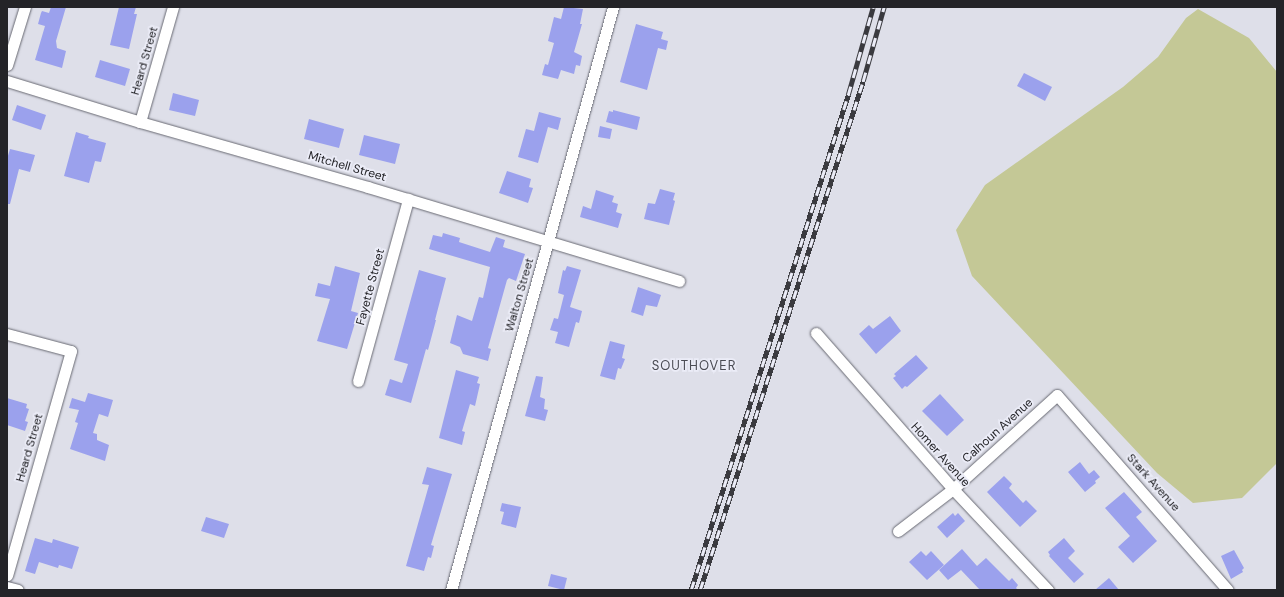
<!DOCTYPE html>
<style>
body{margin:0}
#map{position:relative;width:1284px;height:597px;overflow:hidden;background:#dedfe9;font-family:"DM Sans",sans-serif}
div>[style]{position:absolute}
.green>*{inset:0;background:#c4c896}
.building>*{inset:0;background:#9ba1ed}
.roads{filter:drop-shadow(0 0 1px #686972) drop-shadow(0 0 1px #686972)}
.street>*{height:11px;margin:-5.5px;padding:0 5.5px;transform-origin:5.5px;border-radius:5.5px;background:#fff}
.rail>*{height:4.5px;margin-top:-2.25px;transform-origin:0;background:repeating-linear-gradient(90deg,#ebecf7 0 9px,#3a3a3f 0 18px);box-sizing:border-box;border-block:1px solid #3a3a3f}
span{translate:-50% -50%;white-space:nowrap;text-align:center;line-height:1.15;-webkit-text-stroke:3.5px #ebecf7;paint-order:stroke}
.street-label{font-size:12px;color:#242428}
.neighbourhood-label{font-size:13px;color:#4b4c54;letter-spacing:1px}
.frame{position:absolute;inset:0;border:8px solid #242428;pointer-events:none}
</style>
<div id="map">
<div class="green">
<div style="clip-path:polygon(1198px 9px,1249px 38px,1277px 72px,1277px 463px,1242px 498px,1193px 503px,1157px 473px,972px 276px,956px 230px,985px 185px,1123px 87px,1158px 57px,1186px 18px)"></div>
</div>
<div class="building">
<div style="clip-path:polygon(51px 7px,66px 7px,56px 41px,57px 48px,66px 51px,62px 68px,35px 60px,45px 26px,38px 24px,41px 13px,42px 11px,49px 13px)"></div>
<div style="clip-path:polygon(119px 7px,136px 7px,134px 14px,137px 14px,129px 49px,110px 45px)"></div>
<div style="clip-path:polygon(564px 7px,583px 9px,580px 24px,582px 24px,574px 52px,582px 56px,580px 66px,576px 65px,574px 74px,561px 70px,558px 79px,542px 75px,545px 64px,548px 65px,554px 43px,548px 41px,554px 17px,561px 19px)"></div>
<div style="clip-path:polygon(636px 24px,663px 32px,661px 39px,668px 41px,666px 50px,658px 48px,647px 90px,620px 82px)"></div>
<div style="clip-path:polygon(100px 60px,130px 69px,125px 86px,95px 77px)"></div>
<div style="clip-path:polygon(1024px 73px,1052px 87px,1045px 101px,1017px 86px)"></div>
<div style="clip-path:polygon(173px 93px,199px 100px,195px 116px,169px 110px)"></div>
<div style="clip-path:polygon(17px 105px,46px 115px,41px 130px,12px 120px)"></div>
<div style="clip-path:polygon(613px 110px,640px 117px,637px 130px,606px 122px,609px 111px,613px 112px)"></div>
<div style="clip-path:polygon(539px 112px,561px 118px,558px 130px,548px 127px,538px 163px,518px 157px,526px 129px,534px 131px)"></div>
<div style="clip-path:polygon(309px 119px,344px 129px,339px 148px,304px 139px)"></div>
<div style="clip-path:polygon(600px 126px,612px 129px,610px 139px,598px 137px)"></div>
<div style="clip-path:polygon(76px 132px,89px 136px,88px 138px,106px 143px,101px 162px,95px 161px,89px 183px,64px 176px)"></div>
<div style="clip-path:polygon(364px 135px,400px 144px,395px 164px,359px 155px)"></div>
<div style="clip-path:polygon(10px 149px,35px 155px,30px 172px,19px 169px,10px 204px,7px 204px,7px 159px)"></div>
<div style="clip-path:polygon(507px 171px,531px 179px,529px 187px,533px 188px,528px 203px,499px 193px)"></div>
<div style="clip-path:polygon(660px 189px,675px 193px,673px 200px,675px 201px,669px 225px,644px 219px,648px 203px,655px 204px)"></div>
<div style="clip-path:polygon(596px 190px,614px 196px,612px 202px,618px 204px,616px 212px,622px 214px,618px 228px,580px 217px,583px 206px,591px 209px)"></div>
<div style="clip-path:polygon(443px 233px,460px 238px,459px 242px,490px 252px,496px 237px,505px 240px,503px 247px,525px 254px,516px 281px,509px 278px,507px 280px,488px 348px,491px 349px,488px 361px,463px 354px,460px 347px,450px 343px,457px 315px,472px 321px,479px 297px,483px 298px,490px 267px,429px 249px,433px 235px,442px 237px)"></div>
<div style="clip-path:polygon(335px 266px,360px 273px,351px 311px,358px 313px,347px 349px,317px 341px,330px 299px,315px 296px,318px 283px,330px 286px)"></div>
<div style="clip-path:polygon(567px 266px,581px 270px,570px 307px,582px 311px,579px 323px,576px 322px,569px 347px,555px 343px,558px 332px,550px 330px,554px 318px,558px 319px,564px 295px,558px 293px,563px 270px,565px 271px)"></div>
<div style="clip-path:polygon(419px 270px,446px 278px,435px 320px,436px 320px,428px 350px,426px 349px,411px 403px,385px 395px,390px 379px,402px 383px,408px 364px,394px 360px)"></div>
<div style="clip-path:polygon(638px 287px,661px 295px,657px 307px,646px 305px,643px 316px,631px 312px)"></div>
<div style="clip-path:polygon(890px 316px,901px 331px,876px 354px,859px 334px,869px 325px,873px 329px)"></div>
<div style="clip-path:polygon(610px 341px,625px 345px,622px 358px,625px 359px,621px 369px,618px 368px,615px 380px,600px 376px)"></div>
<div style="clip-path:polygon(916px 355px,928px 368px,907px 387px,905px 386px,902px 389px,893px 378px,896px 376px,894px 374px)"></div>
<div style="clip-path:polygon(456px 370px,479px 377px,477px 383px,480px 384px,475px 406px,470px 404px,462px 431px,465px 432px,462px 445px,439px 438px)"></div>
<div style="clip-path:polygon(536px 376px,543px 377px,540px 397px,545px 399px,544px 409px,548px 410px,545px 421px,525px 416px)"></div>
<div style="clip-path:polygon(88px 393px,113px 400px,108px 417px,99px 414px,93px 433px,97px 434px,97px 440px,109px 445px,105px 461px,70px 449px,78px 423px,75px 422px,79px 410px,69px 408px,72px 398px,85px 402px)"></div>
<div style="clip-path:polygon(940px 394px,964px 420px,947px 436px,922px 411px)"></div>
<div style="clip-path:polygon(7px 398px,27px 404px,26px 408px,29px 409px,25px 421px,28px 422px,25px 431px,7px 425px)"></div>
<div style="clip-path:polygon(1080px 462px,1089px 474px,1094px 470px,1100px 477px,1095px 481px,1096px 483px,1085px 492px,1068px 472px)"></div>
<div style="clip-path:polygon(427px 467px,452px 474px,431px 545px,434px 546px,431px 558px,428px 557px,424px 571px,406px 566px,429px 485px,422px 484px)"></div>
<div style="clip-path:polygon(1004px 476px,1012px 484px,1009px 488px,1023px 503px,1026px 500px,1037px 511px,1020px 527px,987px 492px)"></div>
<div style="clip-path:polygon(1124px 492px,1142px 512px,1136px 517px,1157px 541px,1133px 563px,1118px 547px,1130px 536px,1105px 508px)"></div>
<div style="clip-path:polygon(502px 503px,521px 507px,516px 528px,501px 524px,504px 512px,500px 511px)"></div>
<div style="clip-path:polygon(953px 513px,955px 516px,958px 513px,965px 521px,947px 538px,937px 527px)"></div>
<div style="clip-path:polygon(206px 517px,229px 524px,224px 538px,201px 531px)"></div>
<div style="clip-path:polygon(35px 538px,52px 543px,53px 539px,79px 547px,72px 569px,59px 565px,58px 568px,39px 562px,35px 574px,25px 571px)"></div>
<div style="clip-path:polygon(1064px 538px,1075px 551px,1068px 558px,1084px 574px,1074px 583px,1049px 556px,1050px 555px,1048px 552px)"></div>
<div style="clip-path:polygon(962px 549px,977px 566px,986px 558px,1009px 581px,1012px 578px,1018px 585px,1016px 588px,1018px 590px,980px 590px,961px 570px,948px 580px,939px 570px)"></div>
<div style="clip-path:polygon(1234px 550px,1244px 568px,1242px 570px,1243px 572px,1231px 579px,1221px 556px)"></div>
<div style="clip-path:polygon(921px 551px,926px 556px,931px 551px,944px 565px,927px 580px,909px 562px)"></div>
<div style="clip-path:polygon(551px 574px,567px 578px,564px 590px,548px 586px)"></div>
<div style="clip-path:polygon(1109px 578px,1119px 590px,1095px 590px)"></div>
</div>
<div class="roads">
<div class="street">
<div style="left:7px;top:65px;width:61px;rotate:-72.8deg"></div>
<div style="left:7px;top:81px;width:139px;rotate:17.1deg"></div>
<div style="left:140px;top:122px;width:237px;rotate:15.9deg"></div>
<div style="left:368px;top:187px;width:325px;rotate:16.8deg"></div>
<div style="left:140px;top:122px;width:120px;rotate:-74deg"></div>
<div style="left:816px;top:333px;width:208px;rotate:48.7deg"></div>
<div style="left:953px;top:489px;width:139px;rotate:46.8deg"></div>
<div style="left:7px;top:334px;width:66px;rotate:14.9deg"></div>
<div style="left:71px;top:351px;width:233px;rotate:105.9deg"></div>
<div style="left:358px;top:381px;width:189px;rotate:-74.6deg"></div>
<div style="left:898px;top:531px;width:69px;rotate:-37.4deg"></div>
<div style="left:953px;top:489px;width:140px;rotate:-42.1deg"></div>
<div style="left:1057px;top:395px;width:259px;rotate:48.8deg"></div>
<div style="left:7px;top:587px;width:11px;rotate:15deg"></div>
<div style="left:451px;top:590px;width:605px;rotate:-74.47deg"></div>
</div>
</div>
<div class="rail">
<div style="left:691px;top:590px;width:519px;rotate:-72.4deg"></div>
<div style="left:848px;top:95px;width:91px;rotate:-74.1deg"></div>
<div style="left:700px;top:590px;width:534px;rotate:-72.24deg"></div>
<div style="left:863px;top:81px;width:77px;rotate:-74.2deg"></div>
</div>
<div class="street-label">
<span style="left:145px;top:61px;rotate:-74deg">Heard Street</span>
<span style="left:347px;top:167px;rotate:16deg">Mitchell Street</span>
<span style="left:371px;top:287px;rotate:-75deg">Fayette Street</span>
<span style="left:520px;top:295px;rotate:-74deg">Walton Street</span>
<span style="left:998px;top:431px;rotate:-42deg">Calhoun Avenue</span>
<span style="left:30px;top:448px;rotate:-74deg">Heard Street</span>
<span style="left:940px;top:455px;rotate:48deg">Homer Avenue</span>
<span style="left:1153px;top:483px;rotate:48deg">Stark Avenue</span>
</div>
<div class="neighbourhood-label">
<span style="left:694px;top:366px">SOUTHOVER</span>
</div>
<div class="frame"></div>
</div>
